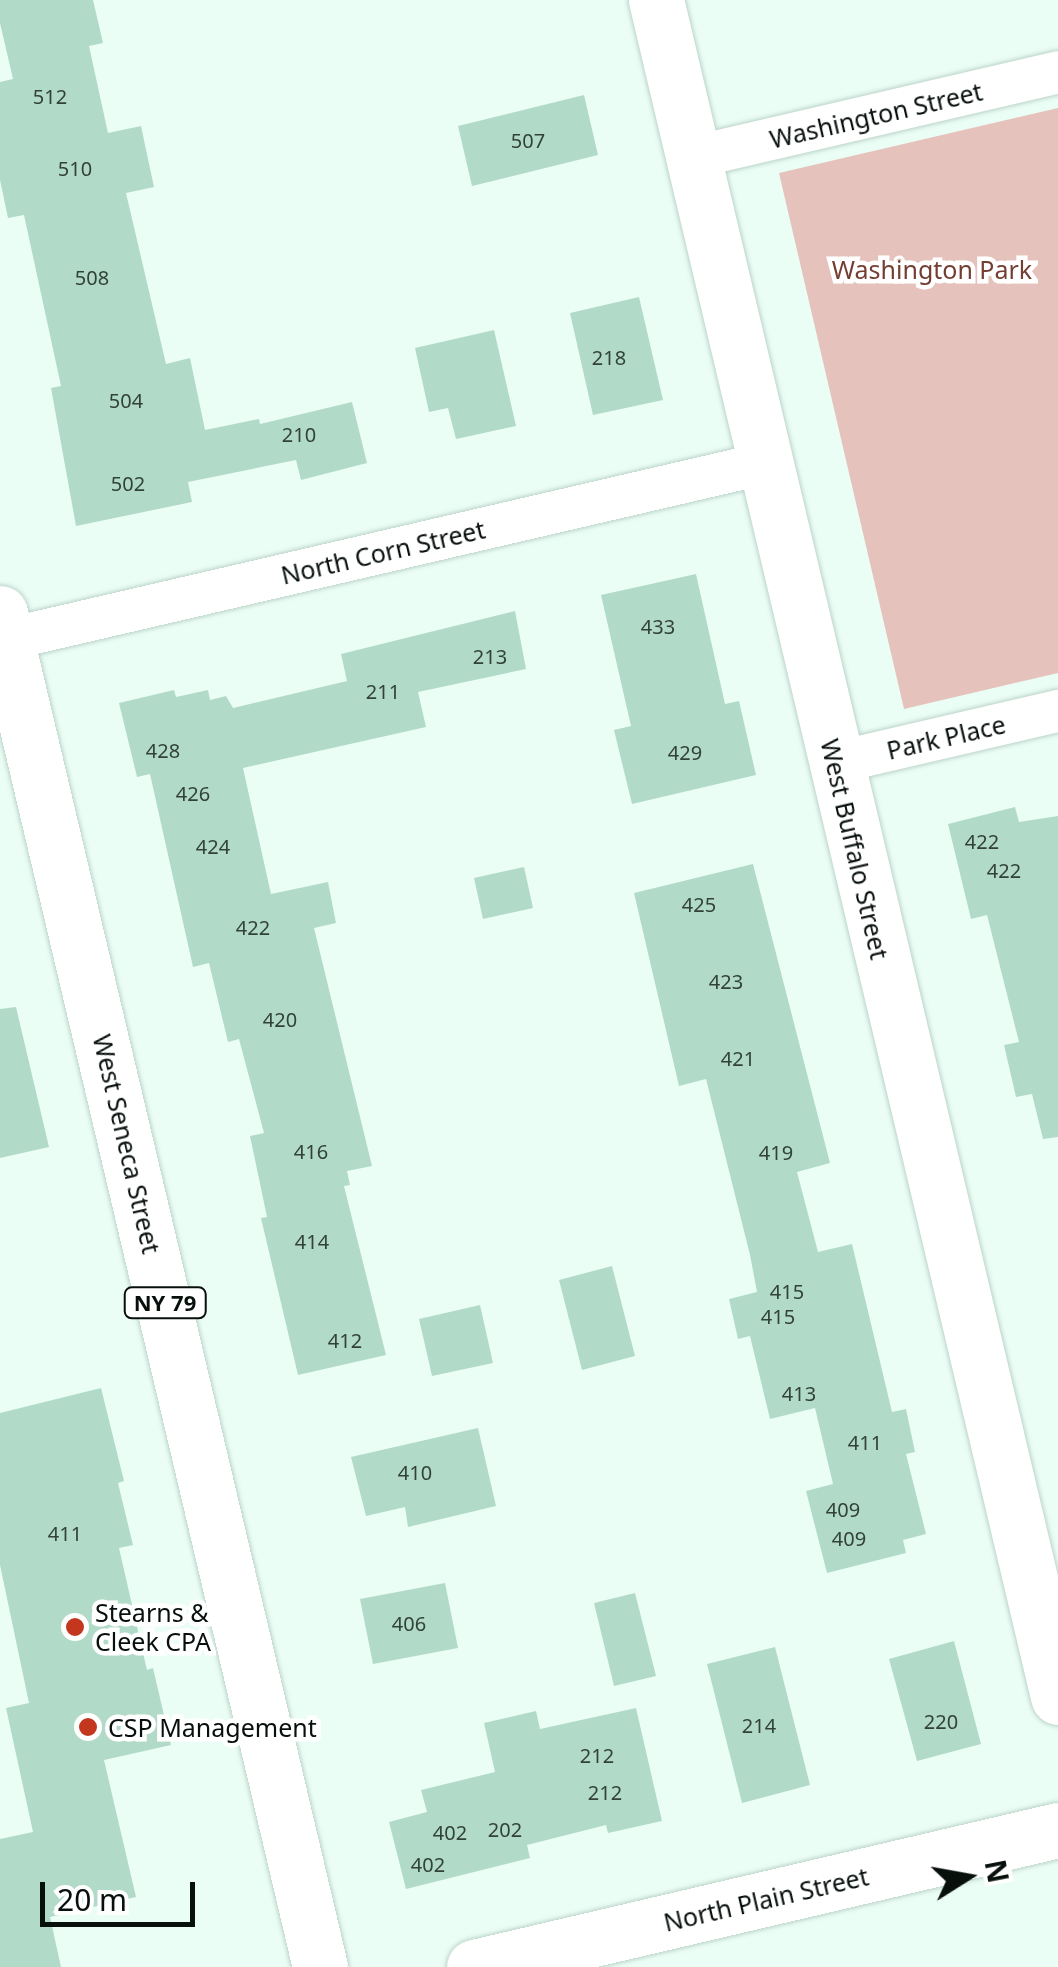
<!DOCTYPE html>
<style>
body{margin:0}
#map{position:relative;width:1058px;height:1967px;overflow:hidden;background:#ebfef6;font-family:"Noto Sans",sans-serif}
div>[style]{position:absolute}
.green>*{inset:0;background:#e5c3bc}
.building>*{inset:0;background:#b2dac9}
.roads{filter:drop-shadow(0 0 2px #bcd4c9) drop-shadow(0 0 2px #bcd4c9)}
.street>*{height:42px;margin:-21px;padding:0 21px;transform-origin:21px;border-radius:21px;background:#fff}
.secondary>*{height:55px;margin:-27.5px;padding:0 27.5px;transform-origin:27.5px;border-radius:27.5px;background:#fff}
.highway>*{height:55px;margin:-27.5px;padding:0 27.5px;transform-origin:27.5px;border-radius:27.5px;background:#fff}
.dots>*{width:28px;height:28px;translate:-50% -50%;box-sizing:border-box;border:5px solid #fff;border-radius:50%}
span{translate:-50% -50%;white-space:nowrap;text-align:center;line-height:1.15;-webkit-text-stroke:9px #fff;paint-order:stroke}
.number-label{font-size:20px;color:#32423b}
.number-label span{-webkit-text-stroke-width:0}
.shield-label span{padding:2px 8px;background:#fff;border:2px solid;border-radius:8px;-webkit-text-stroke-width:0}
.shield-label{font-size:22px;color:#08100c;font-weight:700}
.street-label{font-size:25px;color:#08100c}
.park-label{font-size:25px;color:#743e33}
.poi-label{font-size:25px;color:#08100c}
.left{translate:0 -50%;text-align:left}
.north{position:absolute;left:918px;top:1827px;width:100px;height:100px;-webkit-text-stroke:8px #fff;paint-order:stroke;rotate:79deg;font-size:28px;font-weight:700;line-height:40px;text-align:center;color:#08100c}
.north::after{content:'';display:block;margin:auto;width:35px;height:45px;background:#08100c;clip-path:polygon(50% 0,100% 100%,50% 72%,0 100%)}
.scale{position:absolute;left:40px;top:1882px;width:155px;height:45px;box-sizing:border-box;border:5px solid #08100c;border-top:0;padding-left:12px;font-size:30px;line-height:35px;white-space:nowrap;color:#08100c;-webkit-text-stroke:8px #fff;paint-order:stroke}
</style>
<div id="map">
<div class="green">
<div style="clip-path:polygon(1058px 108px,1058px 673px,904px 709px,779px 173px)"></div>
</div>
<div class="building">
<div style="clip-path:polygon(0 0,93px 0,103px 43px,89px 46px,108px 133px,141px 126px,154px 187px,126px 193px,166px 364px,190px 358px,205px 430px,259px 419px,260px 424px,352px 402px,367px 463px,301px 480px,296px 460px,188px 482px,192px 502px,76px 526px,51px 388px,61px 386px,24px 215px,8px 218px,0 180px,0 82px,13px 79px,0 23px)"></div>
<div style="clip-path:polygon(584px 95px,598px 155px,472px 186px,458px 126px)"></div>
<div style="clip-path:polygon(639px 297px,663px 400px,593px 415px,570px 313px)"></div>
<div style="clip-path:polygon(494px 330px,516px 426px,456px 439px,448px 408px,429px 412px,415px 348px)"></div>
<div style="clip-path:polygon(696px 574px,725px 704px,739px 701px,756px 775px,632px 804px,614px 730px,631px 726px,601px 595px)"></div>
<div style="clip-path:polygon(515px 611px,526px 669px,418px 692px,426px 727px,243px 768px,271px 894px,328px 882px,336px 923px,314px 928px,372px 1166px,347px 1171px,350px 1185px,344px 1186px,386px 1355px,298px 1375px,261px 1218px,267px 1217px,250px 1136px,264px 1133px,239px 1039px,228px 1042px,209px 963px,193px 967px,150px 774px,137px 777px,119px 703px,174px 690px,176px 697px,208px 690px,210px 700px,226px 696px,233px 708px,347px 681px,341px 654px)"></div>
<div style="clip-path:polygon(1015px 807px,1019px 822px,1058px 816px,1058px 1137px,1043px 1139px,1032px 1094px,1016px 1097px,1004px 1045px,1019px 1042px,987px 915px,971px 919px,948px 824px)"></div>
<div style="clip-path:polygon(753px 864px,830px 1163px,797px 1172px,818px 1252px,852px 1244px,892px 1412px,906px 1409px,915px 1452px,906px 1454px,926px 1534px,903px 1540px,906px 1553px,827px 1573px,806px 1491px,833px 1484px,815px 1408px,770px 1419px,750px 1336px,738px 1339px,729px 1299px,757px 1292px,750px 1255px,706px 1079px,679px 1086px,634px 893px)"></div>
<div style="clip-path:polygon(524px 867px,533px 908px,483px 919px,474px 878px)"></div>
<div style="clip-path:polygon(16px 1007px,49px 1147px,0 1158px,0 1009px)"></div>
<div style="clip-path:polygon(612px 1266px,635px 1356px,582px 1370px,559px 1280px)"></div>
<div style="clip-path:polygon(480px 1305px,493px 1363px,432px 1376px,419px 1319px)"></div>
<div style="clip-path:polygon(101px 1388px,124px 1481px,118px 1483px,133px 1545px,119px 1548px,147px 1670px,153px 1668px,171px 1745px,104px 1760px,136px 1897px,50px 1917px,61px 1967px,0 1967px,0 1839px,33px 1832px,6px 1708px,29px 1703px,0 1565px,0 1413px)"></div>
<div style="clip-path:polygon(478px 1428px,496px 1506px,408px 1527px,405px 1507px,366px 1516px,351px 1457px)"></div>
<div style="clip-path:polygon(445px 1583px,458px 1648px,373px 1664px,360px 1599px)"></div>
<div style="clip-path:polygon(635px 1593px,656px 1676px,614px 1686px,594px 1603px)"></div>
<div style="clip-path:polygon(954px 1641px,981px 1744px,917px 1761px,889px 1659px)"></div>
<div style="clip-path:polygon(775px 1647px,810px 1785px,742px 1803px,707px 1664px)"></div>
<div style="clip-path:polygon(636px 1708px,662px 1821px,608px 1833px,606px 1825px,527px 1845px,530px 1858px,406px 1889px,389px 1822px,427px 1812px,421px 1790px,495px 1772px,484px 1723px,536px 1711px,540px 1729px)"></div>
</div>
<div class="roads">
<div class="street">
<div style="left:694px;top:157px;width:374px;rotate:-13.1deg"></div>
<div style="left:0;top:641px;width:786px;rotate:-13.08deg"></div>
<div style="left:834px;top:763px;width:230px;rotate:-13.1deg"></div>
</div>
<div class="secondary">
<div style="left:656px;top:0;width:1744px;rotate:76.67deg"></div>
<div style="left:474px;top:1967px;width:600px;rotate:-13.2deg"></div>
</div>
<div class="highway">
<div style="left:0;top:613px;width:1391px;rotate:76.7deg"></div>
</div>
</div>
<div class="dots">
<div style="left:75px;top:1627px;background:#c3371f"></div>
<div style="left:88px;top:1727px;background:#c3371f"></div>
</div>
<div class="number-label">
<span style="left:50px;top:96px">512</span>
<span style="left:528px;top:140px">507</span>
<span style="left:75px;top:168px">510</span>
<span style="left:92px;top:277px">508</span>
<span style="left:609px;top:357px">218</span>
<span style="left:126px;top:400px">504</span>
<span style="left:299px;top:434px">210</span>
<span style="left:128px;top:483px">502</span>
<span style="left:658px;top:626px">433</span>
<span style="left:490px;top:656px">213</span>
<span style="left:383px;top:691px">211</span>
<span style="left:163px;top:750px">428</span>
<span style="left:685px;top:752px">429</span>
<span style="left:193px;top:793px">426</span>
<span style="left:982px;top:841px">422</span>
<span style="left:213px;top:846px">424</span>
<span style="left:1004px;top:870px">422</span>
<span style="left:699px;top:904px">425</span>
<span style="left:253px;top:927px">422</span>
<span style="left:726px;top:981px">423</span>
<span style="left:280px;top:1019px">420</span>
<span style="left:738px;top:1058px">421</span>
<span style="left:311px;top:1151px">416</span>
<span style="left:776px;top:1152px">419</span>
<span style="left:312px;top:1241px">414</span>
<span style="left:787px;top:1291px">415</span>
<span style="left:778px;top:1316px">415</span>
<span style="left:345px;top:1340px">412</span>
<span style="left:799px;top:1393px">413</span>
<span style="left:865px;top:1442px">411</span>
<span style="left:415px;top:1472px">410</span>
<span style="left:843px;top:1509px">409</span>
<span style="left:65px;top:1533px">411</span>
<span style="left:849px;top:1538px">409</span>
<span style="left:409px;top:1623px">406</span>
<span style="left:941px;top:1721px">220</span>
<span style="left:759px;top:1725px">214</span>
<span style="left:597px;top:1755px">212</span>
<span style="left:605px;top:1792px">212</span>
<span style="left:505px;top:1829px">202</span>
<span style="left:450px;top:1832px">402</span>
<span style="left:428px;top:1864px">402</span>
</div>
<div class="shield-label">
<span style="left:165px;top:1303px">NY 79</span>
</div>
<div class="street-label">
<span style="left:876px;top:115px;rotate:-13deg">Washington Street</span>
<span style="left:383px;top:552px;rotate:-13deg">North Corn Street</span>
<span style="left:946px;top:737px;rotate:-13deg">Park Place</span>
<span style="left:855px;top:849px;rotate:77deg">West Buffalo Street</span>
<span style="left:127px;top:1144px;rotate:77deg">West Seneca Street</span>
<span style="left:766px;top:1899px;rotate:-13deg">North Plain Street</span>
</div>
<div class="park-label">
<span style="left:932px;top:269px">Washington Park</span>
</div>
<div class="poi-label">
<span class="left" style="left:95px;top:1627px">Stearns &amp;<br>Cleek CPA</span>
<span class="left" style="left:108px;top:1727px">CSP Management</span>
</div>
<div class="north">N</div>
<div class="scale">20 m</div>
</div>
